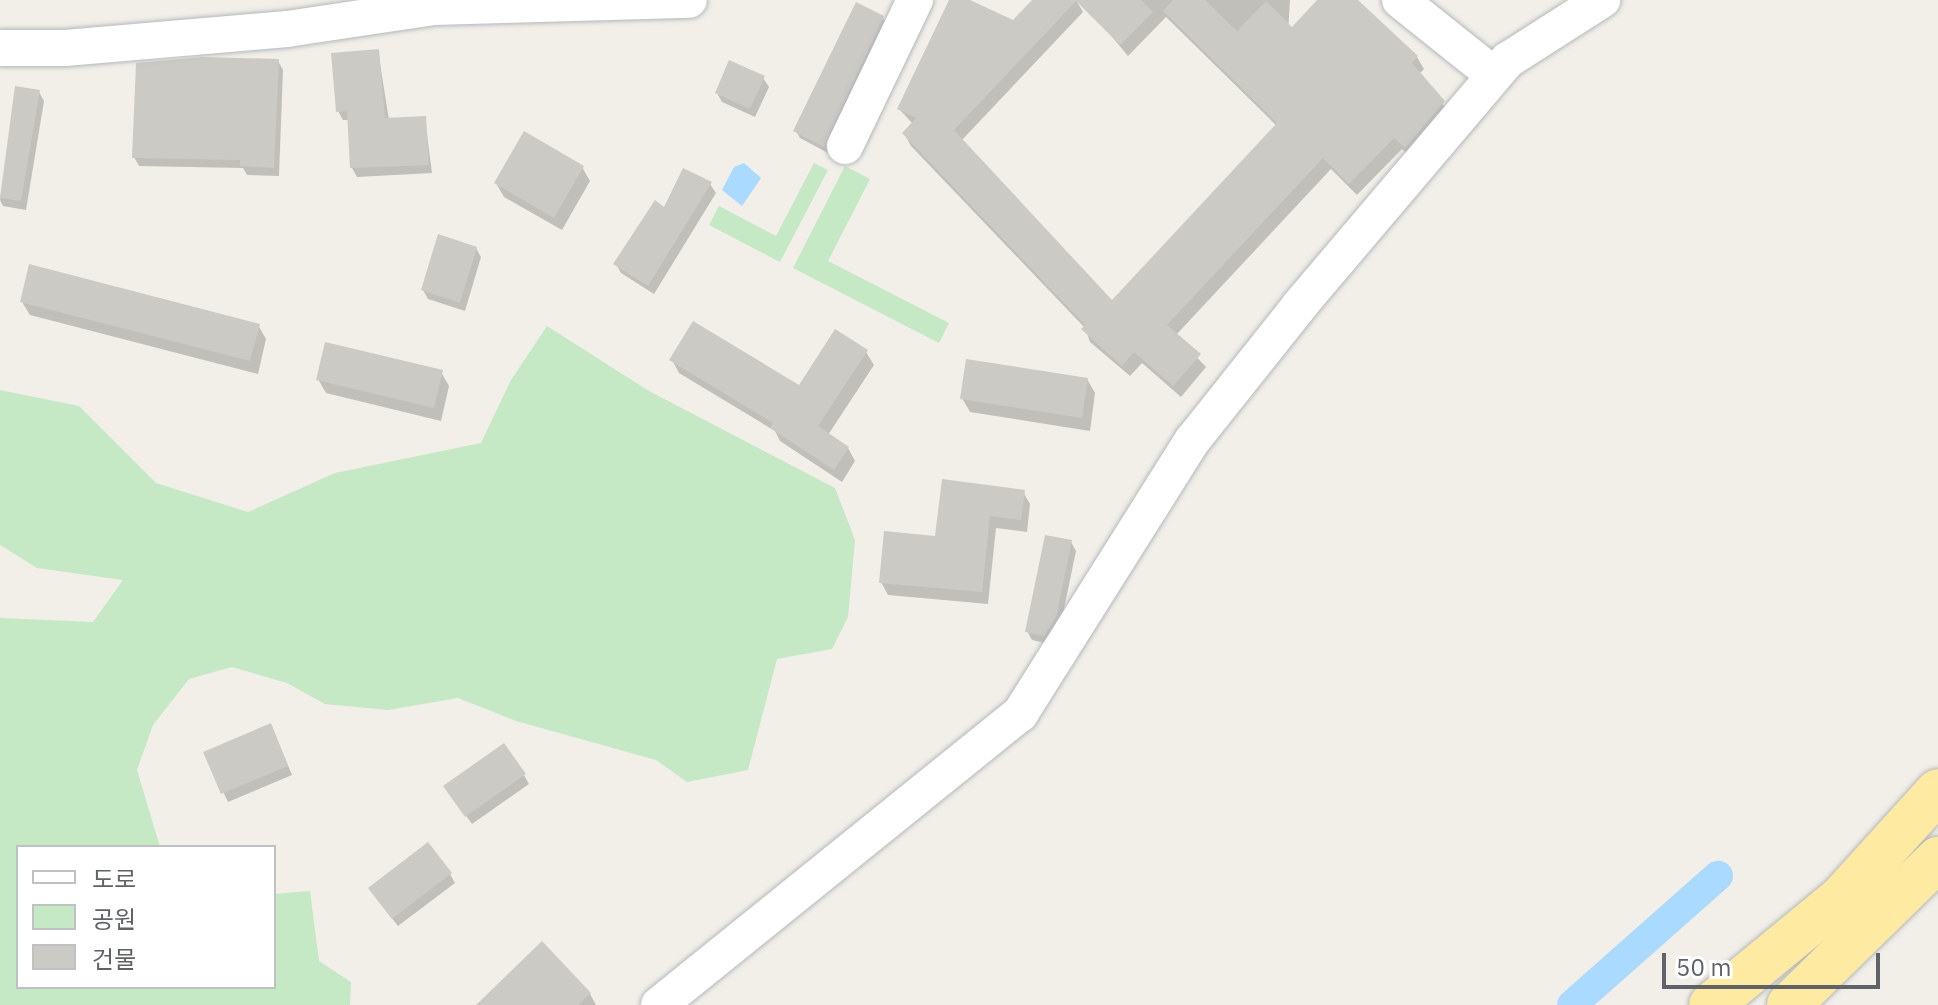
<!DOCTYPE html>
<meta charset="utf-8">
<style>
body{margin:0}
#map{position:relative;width:1938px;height:1005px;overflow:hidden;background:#f1efe8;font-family:"IBM Plex Sans","Noto Sans KR",sans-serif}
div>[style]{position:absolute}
.green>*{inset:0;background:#c5e8c5}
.water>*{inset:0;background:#aadaff}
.shadow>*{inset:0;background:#0003}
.canal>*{height:30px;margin:-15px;padding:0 15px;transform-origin:15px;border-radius:15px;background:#aadaff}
.building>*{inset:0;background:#cccac5}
.roads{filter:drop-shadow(0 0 2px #b5b8bc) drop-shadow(0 0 2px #b5b8bc)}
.minor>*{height:36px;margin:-18px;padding:0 18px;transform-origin:18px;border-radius:18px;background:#fff}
.trunk>*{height:44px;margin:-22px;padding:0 22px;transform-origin:22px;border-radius:22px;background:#feeaa1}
span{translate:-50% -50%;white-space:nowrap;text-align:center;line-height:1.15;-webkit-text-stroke:7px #fff;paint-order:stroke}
.legend{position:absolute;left:16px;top:845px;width:260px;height:144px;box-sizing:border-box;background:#fff;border:2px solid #bfc1c3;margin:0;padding:10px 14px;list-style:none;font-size:24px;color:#5f6368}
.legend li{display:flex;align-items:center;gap:16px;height:40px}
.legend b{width:40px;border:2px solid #bfc1c3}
.scale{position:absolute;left:1662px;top:953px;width:218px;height:36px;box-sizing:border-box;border:4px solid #5f6368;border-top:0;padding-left:10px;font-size:24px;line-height:28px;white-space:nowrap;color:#5f6368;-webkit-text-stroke:6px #fff;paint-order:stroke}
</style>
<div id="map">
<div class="green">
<div style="clip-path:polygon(814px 163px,828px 170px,780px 262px,709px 225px,719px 206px,776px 236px)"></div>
<div style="clip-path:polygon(845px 166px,870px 179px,828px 261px,949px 323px,939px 343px,793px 268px)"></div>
<div style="clip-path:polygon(547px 326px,649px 391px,835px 488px,855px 540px,848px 617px,832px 649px,777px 659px,748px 770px,687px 782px,656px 760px,516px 721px,458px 698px,388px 710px,325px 704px,287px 683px,232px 667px,189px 679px,153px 725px,137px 770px,160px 847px,18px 847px,18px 987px,274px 987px,274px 894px,310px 891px,319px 961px,351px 982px,350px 1005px,0 1005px,0 618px,93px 622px,123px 580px,37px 568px,0 545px,0 390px,79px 406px,156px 483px,248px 512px,335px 473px,481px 443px,511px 380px)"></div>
</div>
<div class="water">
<div style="clip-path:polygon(744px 163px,761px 178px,742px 206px,722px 190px,734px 167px)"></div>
</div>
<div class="shadow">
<div style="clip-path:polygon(951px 0,965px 0,1014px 23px,1035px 0,1076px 0,1083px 12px,961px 141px,1112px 303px,1277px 126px,1166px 17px,1128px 56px,1103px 26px,1105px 0,1290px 0,1288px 34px,1319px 0,1355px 0,1417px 57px,1424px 69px,1419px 74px,1451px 115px,1413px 159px,1402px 149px,1357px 195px,1331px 169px,1176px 335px,1206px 367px,1181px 397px,1142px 363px,1130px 376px,1090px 342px,1085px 328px,911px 146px,904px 133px,913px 124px,899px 109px)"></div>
<div style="clip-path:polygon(883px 18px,887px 25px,828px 153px,800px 138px,796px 131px)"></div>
<div style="clip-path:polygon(378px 51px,389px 120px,425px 119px,432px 173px,357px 177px,352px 168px,350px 120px,343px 120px,338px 111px)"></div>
<div style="clip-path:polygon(278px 61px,283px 70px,279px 176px,247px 175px,243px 168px,139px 166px,134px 157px)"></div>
<div style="clip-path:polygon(763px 78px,769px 87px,755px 117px,722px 102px,717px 93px)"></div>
<div style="clip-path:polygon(17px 88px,39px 92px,44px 101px,26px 210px,3px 206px,0 200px)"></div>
<div style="clip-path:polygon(582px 167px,590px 181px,562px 230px,504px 197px,496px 183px)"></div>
<div style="clip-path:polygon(710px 184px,716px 193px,654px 294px,621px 273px,616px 264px)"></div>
<div style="clip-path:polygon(476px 248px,481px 257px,465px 311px,428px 299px,423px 290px)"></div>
<div style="clip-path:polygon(22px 302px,258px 325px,266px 339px,258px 374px,30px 315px)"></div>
<div style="clip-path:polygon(866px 352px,874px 365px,828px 435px,848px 448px,855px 461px,842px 482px,780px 441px,775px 431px,679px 373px,672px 360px,799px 388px)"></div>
<div style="clip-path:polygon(441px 372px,449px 386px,441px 421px,326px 393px,318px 379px)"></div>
<div style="clip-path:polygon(1087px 379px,1095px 393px,1090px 431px,970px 412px,962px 398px)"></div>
<div style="clip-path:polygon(1023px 492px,1030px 504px,1027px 532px,996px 528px,988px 604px,888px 595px,881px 582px,937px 538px)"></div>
<div style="clip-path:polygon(1071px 542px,1076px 551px,1060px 628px,1049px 644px,1032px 640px,1027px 631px)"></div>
<div style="clip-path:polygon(275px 734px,292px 775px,228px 802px,205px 753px)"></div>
<div style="clip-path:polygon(524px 775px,529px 784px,472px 824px,451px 795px)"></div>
<div style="clip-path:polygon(450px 874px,455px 883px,398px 926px,376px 898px)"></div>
<div style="clip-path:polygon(590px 994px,596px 1005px,479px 1005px)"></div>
</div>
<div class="canal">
<div style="left:1572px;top:1005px;width:195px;rotate:-41.5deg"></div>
</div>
<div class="building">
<div style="clip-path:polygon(949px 0,970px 0,1013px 20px,1032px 0,1141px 0,1153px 12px,1120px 45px,1076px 1px,954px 130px,1112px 300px,1277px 123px,1163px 11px,1173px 0,1205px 0,1237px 31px,1266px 1px,1292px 27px,1317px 0,1358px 0,1418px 56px,1412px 63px,1445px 101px,1405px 148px,1394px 138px,1349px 184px,1323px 158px,1167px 325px,1201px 354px,1173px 386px,1134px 352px,1122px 366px,1081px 329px,1085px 325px,902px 133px,916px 118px,897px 109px)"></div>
<div style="clip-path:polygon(856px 2px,884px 16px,824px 147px,793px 131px)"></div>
<div style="clip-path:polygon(379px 49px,385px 118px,426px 116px,429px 165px,350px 168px,347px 111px,336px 112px,331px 53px)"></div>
<div style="clip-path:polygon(202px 57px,279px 59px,274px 168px,240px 166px,240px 160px,132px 158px,136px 63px)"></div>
<div style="clip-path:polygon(729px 60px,765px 76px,750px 109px,715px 93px)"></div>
<div style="clip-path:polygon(15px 86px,40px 90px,21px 201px,0 198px)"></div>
<div style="clip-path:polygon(524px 131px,584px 166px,554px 218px,494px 183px)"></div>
<div style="clip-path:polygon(683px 168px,712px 182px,648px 286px,613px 264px,655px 200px,664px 207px)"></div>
<div style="clip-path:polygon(438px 234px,477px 247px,460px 303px,421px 290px)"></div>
<div style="clip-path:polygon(29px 264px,260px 324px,250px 361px,20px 302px)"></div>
<div style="clip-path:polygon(693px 321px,799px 385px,835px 329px,868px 350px,818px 426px,849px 447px,834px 470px,770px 428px,773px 423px,669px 360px)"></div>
<div style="clip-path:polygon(325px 342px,443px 370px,434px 408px,316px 380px)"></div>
<div style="clip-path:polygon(966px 359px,1088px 378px,1082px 418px,960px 399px)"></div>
<div style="clip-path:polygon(942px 479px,1025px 490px,1021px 520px,990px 516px,982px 592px,879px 583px,884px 531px,935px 536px)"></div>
<div style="clip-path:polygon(1045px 535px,1072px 540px,1056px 618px,1044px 636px,1025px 632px)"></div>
<div style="clip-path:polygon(271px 723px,288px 766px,221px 794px,203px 752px)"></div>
<div style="clip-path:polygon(504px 743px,526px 774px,465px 817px,443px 786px)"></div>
<div style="clip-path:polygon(428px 842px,452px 873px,392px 919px,368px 888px)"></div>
<div style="clip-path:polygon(542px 941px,591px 993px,578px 1005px,476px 1005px)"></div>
</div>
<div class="roads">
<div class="minor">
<div style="left:1400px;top:0;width:120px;rotate:38.6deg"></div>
<div style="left:0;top:48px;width:65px"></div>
<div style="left:65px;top:48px;width:223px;rotate:-4.9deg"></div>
<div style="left:287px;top:29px;width:149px;rotate:-8.5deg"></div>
<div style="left:434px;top:7px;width:255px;rotate:-1.6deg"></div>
<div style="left:845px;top:146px;width:162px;rotate:-64.4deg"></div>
<div style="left:659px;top:1005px;width:464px;rotate:-38.9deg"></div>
<div style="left:1020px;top:714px;width:323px;rotate:-57.8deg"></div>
<div style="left:1192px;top:441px;width:174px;rotate:-51.5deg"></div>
<div style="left:1300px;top:305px;width:321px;rotate:-49.7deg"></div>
<div style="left:1508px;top:60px;width:112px;rotate:-32.6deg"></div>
</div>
<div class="trunk">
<div style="left:1711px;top:1005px;width:168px;rotate:-39.5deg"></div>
<div style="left:1841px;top:898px;width:144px;rotate:-47.8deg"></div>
<div style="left:1789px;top:1005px;width:209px;rotate:-44.4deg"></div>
</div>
</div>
<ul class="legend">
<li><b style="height:10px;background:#fff"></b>도로</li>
<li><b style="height:22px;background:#c5e8c5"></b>공원</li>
<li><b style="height:22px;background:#cccac5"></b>건물</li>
</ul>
<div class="scale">50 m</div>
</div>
